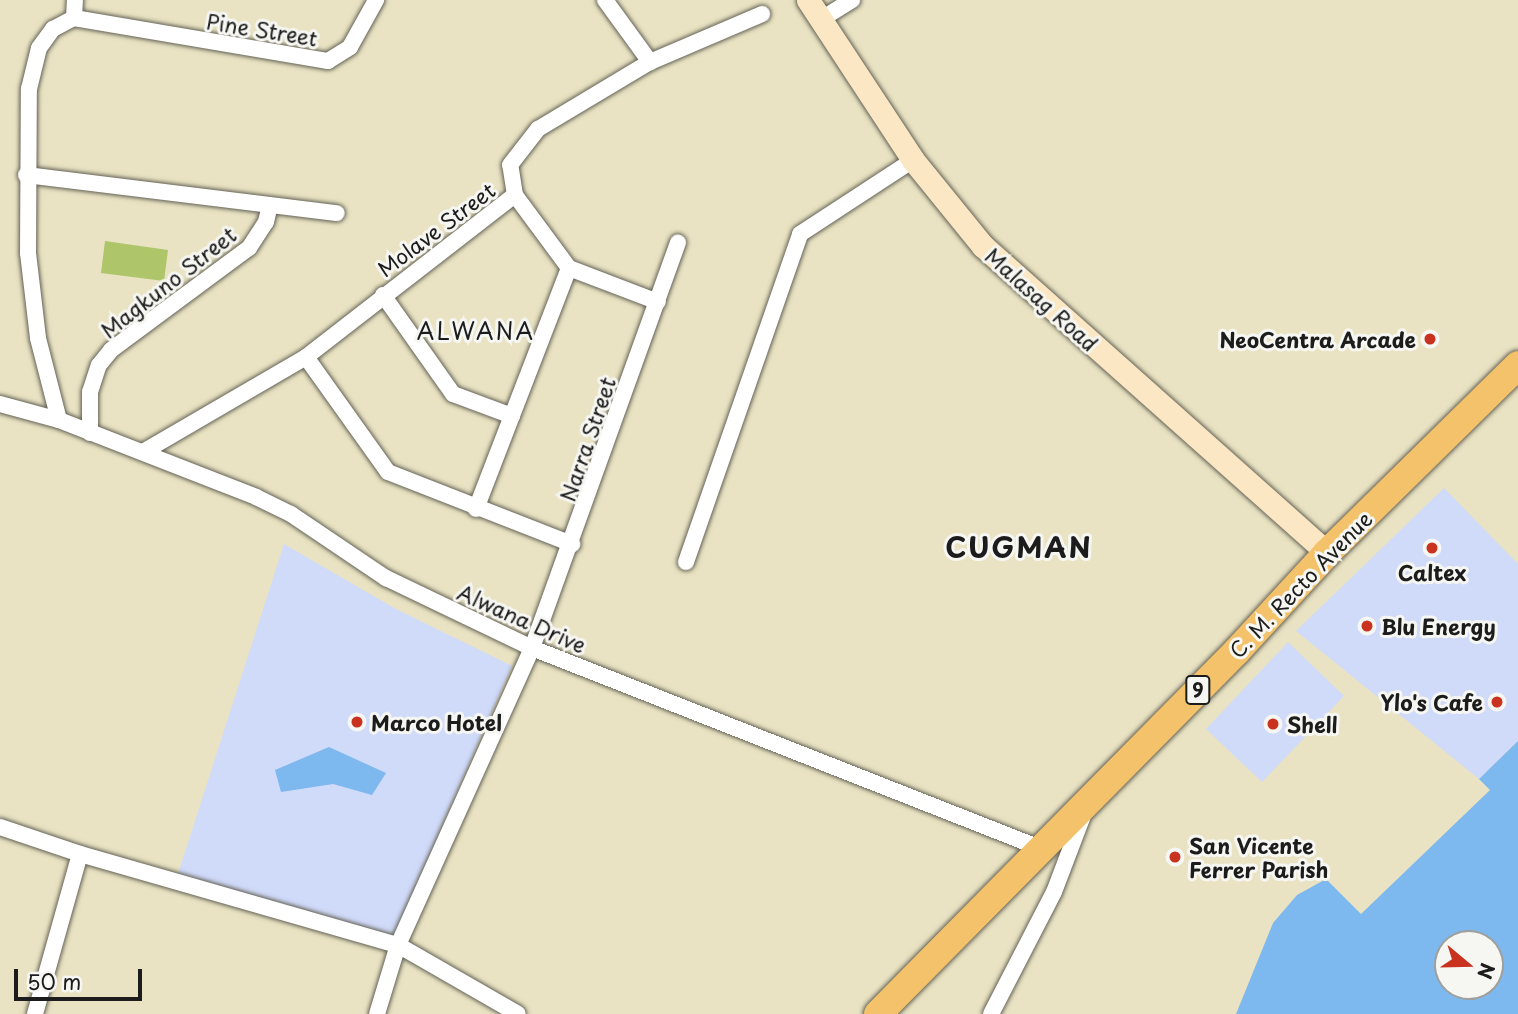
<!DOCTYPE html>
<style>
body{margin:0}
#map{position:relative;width:1518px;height:1014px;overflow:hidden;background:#e9e3c3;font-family:"Playpen Sans",sans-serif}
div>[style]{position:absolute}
.built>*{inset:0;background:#d0daf9}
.green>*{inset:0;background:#aec56a}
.water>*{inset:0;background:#7db8ef}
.roads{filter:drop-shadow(0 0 2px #646256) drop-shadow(0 0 2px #646256)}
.street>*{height:16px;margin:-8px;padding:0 8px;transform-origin:8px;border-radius:8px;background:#fff}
.secondary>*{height:23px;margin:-11.5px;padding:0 11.5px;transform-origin:11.5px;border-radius:11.5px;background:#fbe7c3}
.highway>*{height:28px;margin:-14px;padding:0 14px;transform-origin:14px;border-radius:14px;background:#f4c26a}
.dots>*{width:19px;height:19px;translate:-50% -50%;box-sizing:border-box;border:4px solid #f6f6f2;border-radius:50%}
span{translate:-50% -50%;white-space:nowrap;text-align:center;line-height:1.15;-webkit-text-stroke:6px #f6f6f2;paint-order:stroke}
.shield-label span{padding:2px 5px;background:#f6f6f2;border:2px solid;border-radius:5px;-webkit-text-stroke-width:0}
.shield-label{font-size:19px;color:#1c1c1c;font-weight:700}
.street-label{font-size:21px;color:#1c1c1c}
.poi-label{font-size:21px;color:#1c1c1c;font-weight:700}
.right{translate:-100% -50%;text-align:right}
.left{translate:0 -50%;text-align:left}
.neighbourhood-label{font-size:23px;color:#1c1c1c;letter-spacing:2px}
.district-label{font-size:28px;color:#1c1c1c;font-weight:700;letter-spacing:2px}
.north{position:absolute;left:1434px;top:930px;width:70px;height:70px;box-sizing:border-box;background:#f6f6f2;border:2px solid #9f9f9c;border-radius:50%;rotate:109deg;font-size:19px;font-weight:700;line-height:28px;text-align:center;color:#1c1c1c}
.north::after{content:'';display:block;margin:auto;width:24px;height:32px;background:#c8321e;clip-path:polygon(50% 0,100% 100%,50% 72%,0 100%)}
.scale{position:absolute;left:14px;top:969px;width:128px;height:32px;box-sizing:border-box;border:4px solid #1c1c1c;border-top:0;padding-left:9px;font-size:21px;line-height:24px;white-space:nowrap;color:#1c1c1c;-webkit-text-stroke:5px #f6f6f2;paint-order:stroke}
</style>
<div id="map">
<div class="built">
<div style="clip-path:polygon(1444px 488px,1518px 564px,1518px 741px,1479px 779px,1296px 631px)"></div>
<div style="clip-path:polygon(284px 544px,394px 608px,512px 666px,394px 936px,177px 877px)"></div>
<div style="clip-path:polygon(1288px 642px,1344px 696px,1262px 782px,1206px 729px)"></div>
</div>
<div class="green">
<div style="clip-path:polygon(105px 241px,168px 250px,164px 281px,101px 273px)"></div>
</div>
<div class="water">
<div style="clip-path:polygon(evenodd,1518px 741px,1518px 1014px,1236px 1014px,1273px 923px,1297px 895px,1326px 879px,1361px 914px,1490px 790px,1479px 779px,1518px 741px,1490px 944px,1490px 986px,1448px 986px,1448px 944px,1490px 944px)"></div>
<div style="clip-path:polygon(329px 747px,386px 773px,372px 795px,333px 784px,281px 792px,275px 770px)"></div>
</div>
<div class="roads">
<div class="street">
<div style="left:605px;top:0;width:77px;rotate:54deg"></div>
<div style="left:74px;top:18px;width:18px;rotate:-87deg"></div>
<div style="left:820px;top:20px;width:38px;rotate:-32deg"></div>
<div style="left:26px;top:175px;width:313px;rotate:7deg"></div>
<div style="left:515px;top:195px;width:91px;rotate:53.5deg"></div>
<div style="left:569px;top:268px;width:95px;rotate:20.9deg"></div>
<div style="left:383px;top:295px;width:121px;rotate:54.7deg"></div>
<div style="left:453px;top:394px;width:63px;rotate:20.4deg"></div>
<div style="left:306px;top:357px;width:141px;rotate:54.5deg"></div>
<div style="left:388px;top:472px;width:198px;rotate:21.4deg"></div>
<div style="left:0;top:404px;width:61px;rotate:15.2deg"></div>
<div style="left:59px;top:420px;width:212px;rotate:21.3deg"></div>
<div style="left:256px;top:497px;width:39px;rotate:26deg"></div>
<div style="left:291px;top:514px;width:115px;rotate:34deg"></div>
<div style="left:386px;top:578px;width:162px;rotate:25.6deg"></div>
<div style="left:532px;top:648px;width:546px;rotate:21.49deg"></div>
<div style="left:59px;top:420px;width:85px;rotate:-104.4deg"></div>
<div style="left:38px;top:338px;width:86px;rotate:-96.7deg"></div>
<div style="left:28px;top:253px;width:164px;rotate:-89.7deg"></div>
<div style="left:29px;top:89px;width:42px;rotate:-76.3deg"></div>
<div style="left:39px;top:48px;width:24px;rotate:-54deg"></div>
<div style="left:53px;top:29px;width:24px;rotate:-28deg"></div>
<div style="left:74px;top:18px;width:258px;rotate:9.6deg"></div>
<div style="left:328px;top:61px;width:26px;rotate:-32deg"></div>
<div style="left:350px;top:47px;width:54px;rotate:-61deg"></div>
<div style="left:90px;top:433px;width:41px;rotate:-90deg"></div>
<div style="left:90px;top:392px;width:28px;rotate:-72deg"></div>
<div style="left:99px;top:365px;width:19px;rotate:-51deg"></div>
<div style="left:111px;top:350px;width:172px;rotate:-36.5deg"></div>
<div style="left:249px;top:248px;width:31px;rotate:-57deg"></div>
<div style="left:266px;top:222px;width:17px;rotate:-77deg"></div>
<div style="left:143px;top:452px;width:189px;rotate:-30.2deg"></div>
<div style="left:306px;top:357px;width:264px;rotate:-37.8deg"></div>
<div style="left:515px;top:195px;width:30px;rotate:-99deg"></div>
<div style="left:510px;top:165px;width:46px;rotate:-52.1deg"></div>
<div style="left:538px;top:129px;width:131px;rotate:-30.9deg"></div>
<div style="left:650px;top:62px;width:122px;rotate:-23.2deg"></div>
<div style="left:476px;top:509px;width:258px;rotate:-68.9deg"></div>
<div style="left:686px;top:562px;width:347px;rotate:-70.8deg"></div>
<div style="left:800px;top:234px;width:135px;rotate:-33.2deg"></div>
<div style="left:0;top:827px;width:84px;rotate:18.6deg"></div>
<div style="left:80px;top:854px;width:331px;rotate:16deg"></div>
<div style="left:398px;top:945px;width:138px;rotate:29.9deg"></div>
<div style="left:35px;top:1014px;width:166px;rotate:-74.3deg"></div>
<div style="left:377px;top:1014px;width:72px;rotate:-73.1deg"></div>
<div style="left:398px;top:945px;width:326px;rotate:-65.7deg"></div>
<div style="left:532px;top:648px;width:431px;rotate:-70.2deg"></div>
<div style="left:991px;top:1014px;width:137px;rotate:-62.7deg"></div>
<div style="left:1054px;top:892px;width:85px;rotate:-69.2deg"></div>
</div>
<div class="secondary">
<div style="left:808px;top:0;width:191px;rotate:56.7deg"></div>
<div style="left:913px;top:160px;width:111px;rotate:50.9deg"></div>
<div style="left:983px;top:246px;width:461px;rotate:41.7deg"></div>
</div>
<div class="highway">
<div style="left:878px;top:1014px;width:511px;rotate:-45.32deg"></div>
<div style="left:1237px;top:651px;width:133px;rotate:-47.4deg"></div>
<div style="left:1327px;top:553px;width:268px;rotate:-44.5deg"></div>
</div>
</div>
<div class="dots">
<div style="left:1430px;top:339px;background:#c8321e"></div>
<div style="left:1432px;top:548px;background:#c8321e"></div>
<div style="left:1367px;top:626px;background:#c8321e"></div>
<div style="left:1497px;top:702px;background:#c8321e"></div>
<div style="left:357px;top:722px;background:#c8321e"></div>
<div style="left:1273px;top:724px;background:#c8321e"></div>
<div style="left:1175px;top:857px;background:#c8321e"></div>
</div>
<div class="shield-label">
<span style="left:1198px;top:690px">9</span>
</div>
<div class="street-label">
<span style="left:262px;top:29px;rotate:9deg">Pine Street</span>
<span style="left:436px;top:229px;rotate:-37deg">Molave Street</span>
<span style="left:168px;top:282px;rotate:-38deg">Magkuno Street</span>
<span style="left:1042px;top:299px;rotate:42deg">Malasag Road</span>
<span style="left:587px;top:439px;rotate:-71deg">Narra Street</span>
<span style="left:1300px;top:584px;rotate:-46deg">C. M. Recto Avenue</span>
<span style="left:522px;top:618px;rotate:24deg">Alwana Drive</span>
</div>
<div class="poi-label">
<span class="right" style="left:1416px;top:339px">NeoCentra Arcade</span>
<span style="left:1432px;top:572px">Caltex</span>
<span class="left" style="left:1381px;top:626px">Blu Energy</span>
<span class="right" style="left:1483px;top:702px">Ylo's Cafe</span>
<span class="left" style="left:371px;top:722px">Marco Hotel</span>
<span class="left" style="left:1287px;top:724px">Shell</span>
<span class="left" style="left:1189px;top:857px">San Vicente<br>Ferrer Parish</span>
</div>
<div class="neighbourhood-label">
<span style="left:476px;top:331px">ALWANA</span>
</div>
<div class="district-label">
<span style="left:1019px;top:547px">CUGMAN</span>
</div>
<div class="north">N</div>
<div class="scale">50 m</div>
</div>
